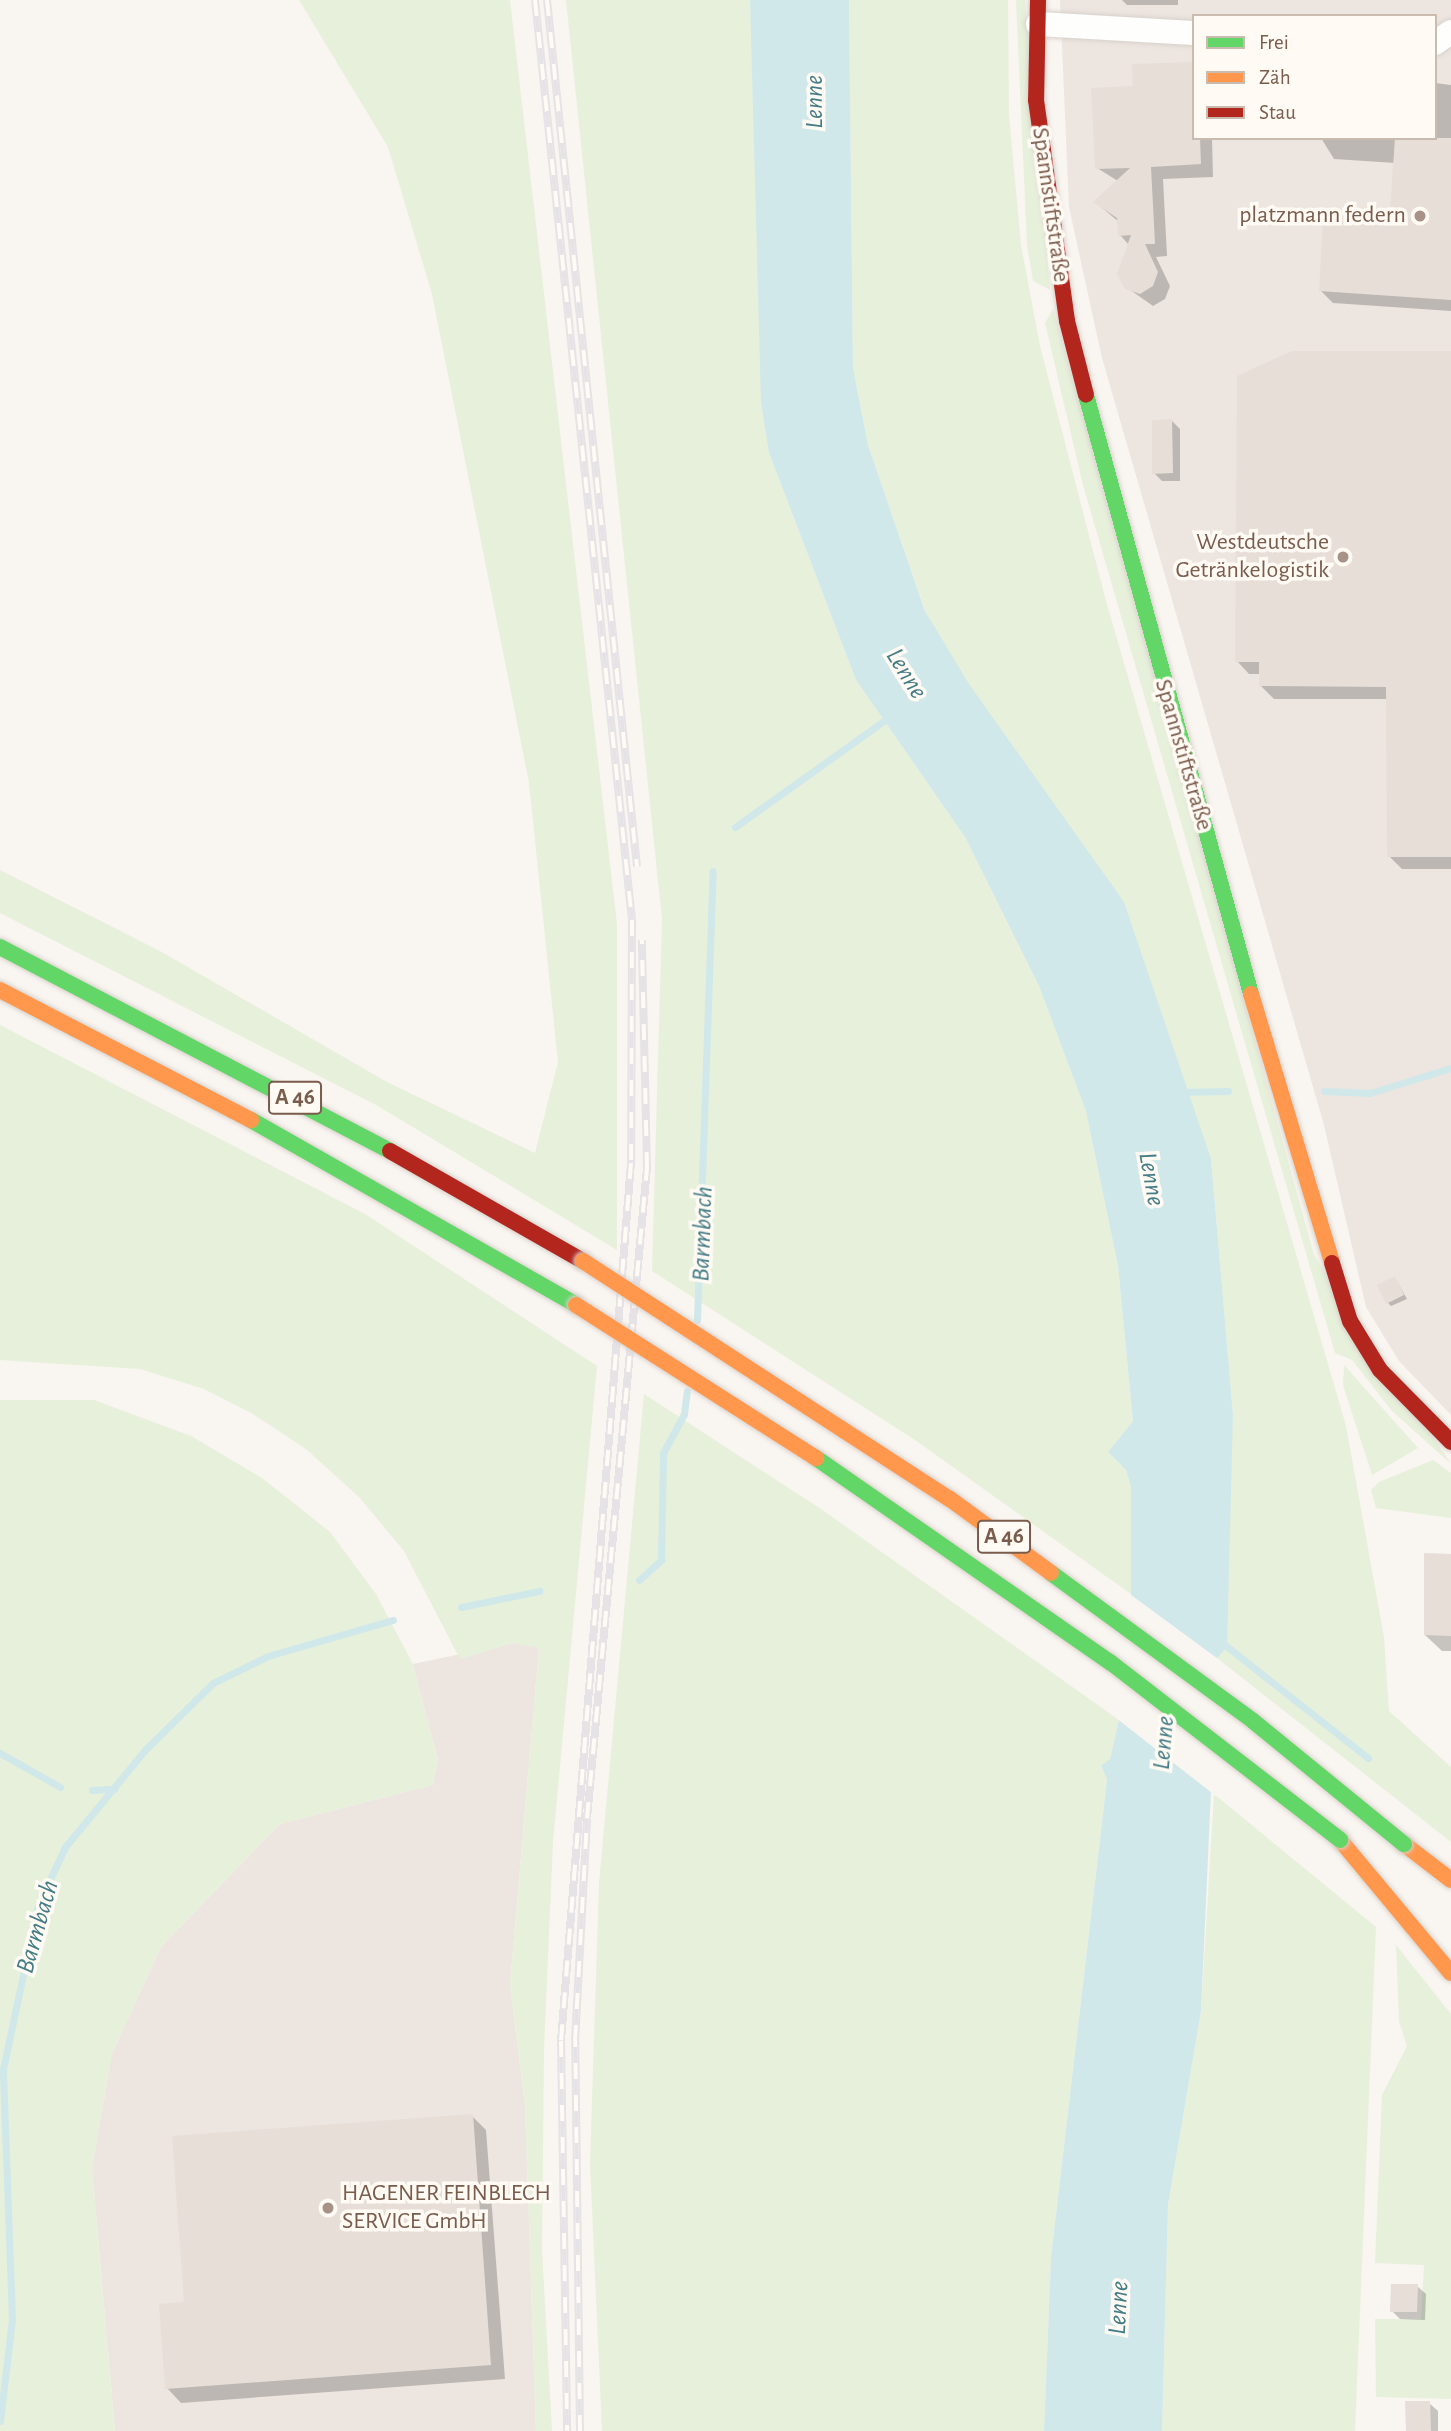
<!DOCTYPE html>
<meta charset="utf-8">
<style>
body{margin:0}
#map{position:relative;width:1451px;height:2431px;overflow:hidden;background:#f9f5f0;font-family:"Alegreya Sans",sans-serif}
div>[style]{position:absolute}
.industrial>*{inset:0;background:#ede5e0}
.green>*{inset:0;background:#e7f0db}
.water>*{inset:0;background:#d0e8ea}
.pier>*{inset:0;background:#f9f5f0}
.shadow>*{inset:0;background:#0003}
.stream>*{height:7px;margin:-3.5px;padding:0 3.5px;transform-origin:3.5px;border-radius:3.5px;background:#d0e8ea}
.building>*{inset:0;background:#e6ded7}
.roads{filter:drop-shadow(0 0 2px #d7d1cb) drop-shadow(0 0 2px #d7d1cb)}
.street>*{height:24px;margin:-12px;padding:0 12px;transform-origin:12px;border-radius:12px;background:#fefefd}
.fast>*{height:16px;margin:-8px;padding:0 8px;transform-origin:8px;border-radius:8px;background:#63d668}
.slow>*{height:16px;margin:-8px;padding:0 8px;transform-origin:8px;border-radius:8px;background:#ff974d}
.jam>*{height:16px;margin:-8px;padding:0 8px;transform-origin:8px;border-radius:8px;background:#b3261e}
.rail>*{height:8px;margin-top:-4px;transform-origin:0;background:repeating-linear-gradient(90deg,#fffaf3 0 16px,#e6e3e7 0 32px);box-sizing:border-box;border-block:2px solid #e6e3e7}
.bridges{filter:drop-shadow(0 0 2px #dad1cc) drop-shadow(0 0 2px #dad1cc)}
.fast-bridge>*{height:16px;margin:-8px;padding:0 8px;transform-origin:8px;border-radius:8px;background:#63d668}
.slow-bridge>*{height:16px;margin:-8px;padding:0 8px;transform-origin:8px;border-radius:8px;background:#ff974d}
.dots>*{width:19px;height:19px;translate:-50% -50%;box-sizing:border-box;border:4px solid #fffaf3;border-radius:50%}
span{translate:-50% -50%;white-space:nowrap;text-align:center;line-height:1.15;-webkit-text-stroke:7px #fffaf3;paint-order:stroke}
.shield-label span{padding:2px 5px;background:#fffaf3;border:2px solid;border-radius:5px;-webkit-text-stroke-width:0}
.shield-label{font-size:23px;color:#7a5c4d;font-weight:700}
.street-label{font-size:24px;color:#7a5c4d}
.poi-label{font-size:24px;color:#7a5c4d}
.right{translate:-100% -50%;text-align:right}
.left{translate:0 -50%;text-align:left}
.water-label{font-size:26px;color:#437c86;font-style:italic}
.legend{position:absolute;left:1192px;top:14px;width:245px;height:126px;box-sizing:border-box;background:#fffaf3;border:2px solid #cabbb1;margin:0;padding:9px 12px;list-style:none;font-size:21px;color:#7a5c4d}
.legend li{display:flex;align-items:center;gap:14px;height:35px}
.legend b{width:35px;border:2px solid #cabbb1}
</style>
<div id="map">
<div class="industrial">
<div style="clip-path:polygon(evenodd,1060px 0,1451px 0,1451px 1415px,1399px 1361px,1366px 1307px,1324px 1125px,1102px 358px,1069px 207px,1060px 0,1194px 16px,1435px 16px,1435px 138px,1194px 138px,1194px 16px)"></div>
<div style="clip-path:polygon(513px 1643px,539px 1647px,510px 1984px,525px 2105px,536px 2431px,115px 2431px,92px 2168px,112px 2054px,161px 1947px,280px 1824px,433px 1785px,438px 1761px,413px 1664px)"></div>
</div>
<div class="green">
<div style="clip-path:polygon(299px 0,510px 0,617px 924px,617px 1250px,378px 1106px,0 913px,0 870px,160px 951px,387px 1082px,535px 1153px,558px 1062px,529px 783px,432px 294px,388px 147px)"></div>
<div style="clip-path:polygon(566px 0,750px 0,769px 453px,856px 680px,965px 837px,1039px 986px,1086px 1110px,1118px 1266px,1133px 1421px,1108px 1452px,1126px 1470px,1131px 1487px,1131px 1594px,915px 1440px,652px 1271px,662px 919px)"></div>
<div style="clip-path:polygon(849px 0,1008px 0,1009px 115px,1021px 245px,1040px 346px,1106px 601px,1346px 1426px,1384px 1637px,1389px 1711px,1451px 1767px,1451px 1842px,1217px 1658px,1233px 1414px,1211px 1159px,925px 610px,868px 445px,853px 368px)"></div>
<div style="clip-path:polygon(1016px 0,1025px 0,1050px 290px,1033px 281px,1027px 245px)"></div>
<div style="clip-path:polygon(1053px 309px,1314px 1255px,1451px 1464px,1392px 1411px,1352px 1360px,1335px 1353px,1083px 485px,1045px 323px)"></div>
<div style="clip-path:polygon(0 1025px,365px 1214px,597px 1366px,553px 1842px,544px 2050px,542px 2250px,552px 2431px,536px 2431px,525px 2105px,510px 1984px,539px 1648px,513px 1643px,460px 1659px,404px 1551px,359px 1497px,306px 1449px,253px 1414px,204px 1389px,140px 1369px,0 1360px)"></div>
<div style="clip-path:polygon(1344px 1365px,1418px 1448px,1372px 1475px,1343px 1385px)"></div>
<div style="clip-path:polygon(644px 1394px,821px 1509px,1119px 1720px,1110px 1759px,1101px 1767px,1107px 1778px,1051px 2257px,1044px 2431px,602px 2431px,590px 2164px,599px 1883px)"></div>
<div style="clip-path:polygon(0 1400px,94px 1400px,191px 1436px,262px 1478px,330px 1532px,376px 1594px,413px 1664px,438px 1762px,433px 1785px,280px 1824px,161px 1947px,112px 2054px,92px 2168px,115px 2431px,0 2431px)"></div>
<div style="clip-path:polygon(1433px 1460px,1451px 1473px,1451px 1518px,1376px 1508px,1371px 1490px,1379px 1482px)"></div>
<div style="clip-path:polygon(1214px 1794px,1376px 1927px,1355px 2431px,1162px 2431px,1168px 2205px,1201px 2011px)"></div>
<div style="clip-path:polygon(1396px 1945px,1451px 2014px,1451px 2399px,1376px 2397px,1375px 2319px,1421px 2319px,1424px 2265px,1375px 2263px,1382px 2095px,1407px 2046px,1399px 2022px)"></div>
</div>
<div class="water">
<div style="clip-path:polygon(750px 0,849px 0,853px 368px,868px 445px,925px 611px,969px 684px,1124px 902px,1211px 1159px,1233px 1414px,1227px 1647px,1217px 1658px,1201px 2011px,1168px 2205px,1162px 2431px,1044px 2431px,1051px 2257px,1107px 1779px,1101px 1766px,1110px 1759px,1119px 1720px,1131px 1594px,1131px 1487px,1126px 1470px,1108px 1452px,1133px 1421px,1118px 1266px,1086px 1111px,1039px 986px,965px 837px,856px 680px,769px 453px,761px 402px)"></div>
</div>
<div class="pier">
<div style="clip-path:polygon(1127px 1592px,1221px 1661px,1217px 1797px,1116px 1718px)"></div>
</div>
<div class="shadow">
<div style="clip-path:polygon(1122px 0,1178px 0,1178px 5px,1127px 5px)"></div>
<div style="clip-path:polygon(1435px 83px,1451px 85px,1451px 311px,1333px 303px,1320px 290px,1391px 225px,1395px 163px,1334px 159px,1321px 138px,1435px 138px)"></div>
<div style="clip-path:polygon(1194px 138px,1212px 138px,1213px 177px,1163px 179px,1167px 256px,1156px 257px,1170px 286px,1165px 299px,1153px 306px,1126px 287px,1129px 245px,1120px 235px,1119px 222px,1095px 202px,1118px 181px,1097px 168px)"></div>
<div style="clip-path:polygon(1451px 352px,1451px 869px,1402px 869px,1389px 856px,1388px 699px,1274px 699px,1261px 686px,1261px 674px,1249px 674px,1237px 661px)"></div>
<div style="clip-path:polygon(1172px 421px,1180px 429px,1180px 481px,1162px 481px,1154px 473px)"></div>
<div style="clip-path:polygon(1395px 1278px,1407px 1299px,1391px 1306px,1387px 1302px)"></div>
<div style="clip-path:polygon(1451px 1555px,1451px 1651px,1442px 1651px,1425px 1635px)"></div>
<div style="clip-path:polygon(472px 2116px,486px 2130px,505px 2379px,181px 2403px,167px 2388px,186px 2303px)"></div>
<div style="clip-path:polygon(1417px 2286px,1426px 2294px,1425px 2320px,1400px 2319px,1392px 2311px)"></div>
<div style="clip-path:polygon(1429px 2403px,1438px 2411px,1438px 2431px,1408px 2431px)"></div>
</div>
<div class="stream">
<div style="left:735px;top:827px;width:188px;rotate:-35.5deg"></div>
<div style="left:1324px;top:1091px;width:46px;rotate:2.5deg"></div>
<div style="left:1370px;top:1093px;width:85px;rotate:-17.2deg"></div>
<div style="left:1183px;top:1092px;width:45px;rotate:-1.3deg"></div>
<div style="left:697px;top:1320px;width:449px;rotate:-88deg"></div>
<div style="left:639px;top:1580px;width:30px;rotate:-42deg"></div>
<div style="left:661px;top:1560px;width:107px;rotate:-88.9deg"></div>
<div style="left:663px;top:1453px;width:44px;rotate:-61.7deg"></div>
<div style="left:684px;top:1414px;width:23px;rotate:-83deg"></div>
<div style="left:461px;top:1607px;width:80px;rotate:-11.6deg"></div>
<div style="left:1220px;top:1641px;width:189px;rotate:38.3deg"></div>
<div style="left:0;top:1753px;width:69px;rotate:29.5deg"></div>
<div style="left:92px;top:1790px;width:22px;rotate:-3deg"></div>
<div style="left:0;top:2421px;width:103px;rotate:-83.3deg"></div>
<div style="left:12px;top:2319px;width:250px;rotate:-92.1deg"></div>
<div style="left:3px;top:2069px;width:168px;rotate:-78deg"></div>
<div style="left:38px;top:1905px;width:64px;rotate:-65deg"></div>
<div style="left:65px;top:1847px;width:126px;rotate:-50.5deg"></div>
<div style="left:145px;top:1750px;width:95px;rotate:-44.6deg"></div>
<div style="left:213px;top:1683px;width:61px;rotate:-26.1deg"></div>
<div style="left:268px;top:1656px;width:130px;rotate:-16.1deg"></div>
</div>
<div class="building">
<div style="clip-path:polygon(1194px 62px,1194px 138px,1200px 138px,1201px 164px,1151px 167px,1155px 244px,1145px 244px,1158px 272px,1153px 286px,1140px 294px,1125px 289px,1117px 274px,1131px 235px,1118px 236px,1117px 218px,1093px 202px,1130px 168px,1095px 169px,1091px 88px,1133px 86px,1132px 64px)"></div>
<div style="clip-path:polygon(1395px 138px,1451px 138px,1451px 300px,1319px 291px,1323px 219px,1389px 223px)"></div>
<div style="clip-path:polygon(1292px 351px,1451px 351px,1451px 857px,1387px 857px,1386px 687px,1259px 686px,1259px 662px,1235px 662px,1237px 376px)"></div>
<div style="clip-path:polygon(1172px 419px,1173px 473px,1152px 474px,1152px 420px)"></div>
<div style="clip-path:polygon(1395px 1276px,1404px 1295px,1386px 1304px,1377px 1285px)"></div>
<div style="clip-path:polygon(1424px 1553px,1451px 1554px,1451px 1636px,1424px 1635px)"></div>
<div style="clip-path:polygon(473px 2114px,491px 2365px,165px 2389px,159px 2304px,184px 2302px,172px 2136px)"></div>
<div style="clip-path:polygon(1391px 2284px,1418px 2284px,1417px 2312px,1390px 2312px)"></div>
<div style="clip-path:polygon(1405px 2401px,1430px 2401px,1431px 2431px,1406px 2431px)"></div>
</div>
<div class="roads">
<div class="street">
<div style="left:1038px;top:24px;width:156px;rotate:3.3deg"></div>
<div style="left:1435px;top:43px;width:19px;rotate:-35deg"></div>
</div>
<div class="fast">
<div style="left:1086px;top:395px;width:621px;rotate:74.6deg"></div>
<div style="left:0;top:947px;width:440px;rotate:27.6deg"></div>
<div style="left:251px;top:1120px;width:374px;rotate:29.6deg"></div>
</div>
<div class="slow">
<div style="left:0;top:990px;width:283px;rotate:27.4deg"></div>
<div style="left:1251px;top:994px;width:281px;rotate:73.2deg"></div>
<div style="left:1340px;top:1840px;width:173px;rotate:50.2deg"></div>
<div style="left:1404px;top:1844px;width:59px;rotate:37.5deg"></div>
</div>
<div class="jam">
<div style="left:1038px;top:0;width:100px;rotate:91.1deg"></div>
<div style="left:1036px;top:100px;width:223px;rotate:82deg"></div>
<div style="left:1067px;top:321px;width:76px;rotate:75.6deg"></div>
<div style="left:390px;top:1151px;width:222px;rotate:29.7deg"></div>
<div style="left:1332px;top:1263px;width:61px;rotate:72.8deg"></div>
<div style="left:1350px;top:1321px;width:57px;rotate:58.5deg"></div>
<div style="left:1380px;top:1370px;width:101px;rotate:45.4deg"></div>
</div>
</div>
<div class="rail">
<div style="left:535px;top:0;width:925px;rotate:83.98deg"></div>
<div style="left:632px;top:920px;width:243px;rotate:90.2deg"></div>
<div style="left:631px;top:1163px;width:881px;rotate:94.56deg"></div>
<div style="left:561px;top:2041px;width:390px;rotate:89.1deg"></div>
<div style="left:547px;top:0;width:871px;rotate:84.07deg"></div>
<div style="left:580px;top:2431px;width:390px;rotate:-90.7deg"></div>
<div style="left:575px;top:2041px;width:223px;rotate:-86.9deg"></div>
<div style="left:587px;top:1818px;width:653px;rotate:-84.73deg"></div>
<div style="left:647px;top:1168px;width:228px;rotate:-91.3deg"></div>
</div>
<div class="bridges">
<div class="fast-bridge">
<div style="left:816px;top:1458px;width:358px;rotate:34.8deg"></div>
<div style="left:1110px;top:1662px;width:291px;rotate:37.7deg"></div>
<div style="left:1051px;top:1573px;width:250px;rotate:36.2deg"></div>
<div style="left:1253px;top:1721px;width:195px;rotate:39.2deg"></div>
</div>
<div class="slow-bridge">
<div style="left:583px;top:1261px;width:437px;rotate:33deg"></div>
<div style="left:950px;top:1499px;width:125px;rotate:36.2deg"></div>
<div style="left:576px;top:1305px;width:285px;rotate:32.5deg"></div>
</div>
</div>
<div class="dots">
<div style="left:1420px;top:216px;background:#a69286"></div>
<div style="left:1343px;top:557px;background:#a69286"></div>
<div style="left:328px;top:2208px;background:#a69286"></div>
</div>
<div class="shield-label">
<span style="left:295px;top:1098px">A 46</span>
<span style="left:1004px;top:1537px">A 46</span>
</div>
<div class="street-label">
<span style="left:1050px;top:205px;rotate:82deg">Spannstiftstraße</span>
<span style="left:1183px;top:755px;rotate:74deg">Spannstiftstraße</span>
</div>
<div class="poi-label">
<span class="right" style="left:1406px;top:216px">platzmann federn</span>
<span class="right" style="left:1329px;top:557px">Westdeutsche<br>Getränkelogistik</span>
<span class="left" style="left:342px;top:2208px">HAGENER FEINBLECH<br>SERVICE GmbH</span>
</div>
<div class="water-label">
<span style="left:815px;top:102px;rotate:-90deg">Lenne</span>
<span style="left:906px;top:674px;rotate:58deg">Lenne</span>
<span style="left:1151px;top:1179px;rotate:80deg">Lenne</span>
<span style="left:703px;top:1234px;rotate:-88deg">Barmbach</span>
<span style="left:1164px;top:1743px;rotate:-85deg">Lenne</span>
<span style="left:38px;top:1927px;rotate:-74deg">Barmbach</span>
<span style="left:1119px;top:2308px;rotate:-87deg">Lenne</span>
</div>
<ul class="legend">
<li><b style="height:9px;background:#63d668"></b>Frei</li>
<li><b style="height:9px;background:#ff974d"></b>Zäh</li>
<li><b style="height:9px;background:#b3261e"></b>Stau</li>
</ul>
</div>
